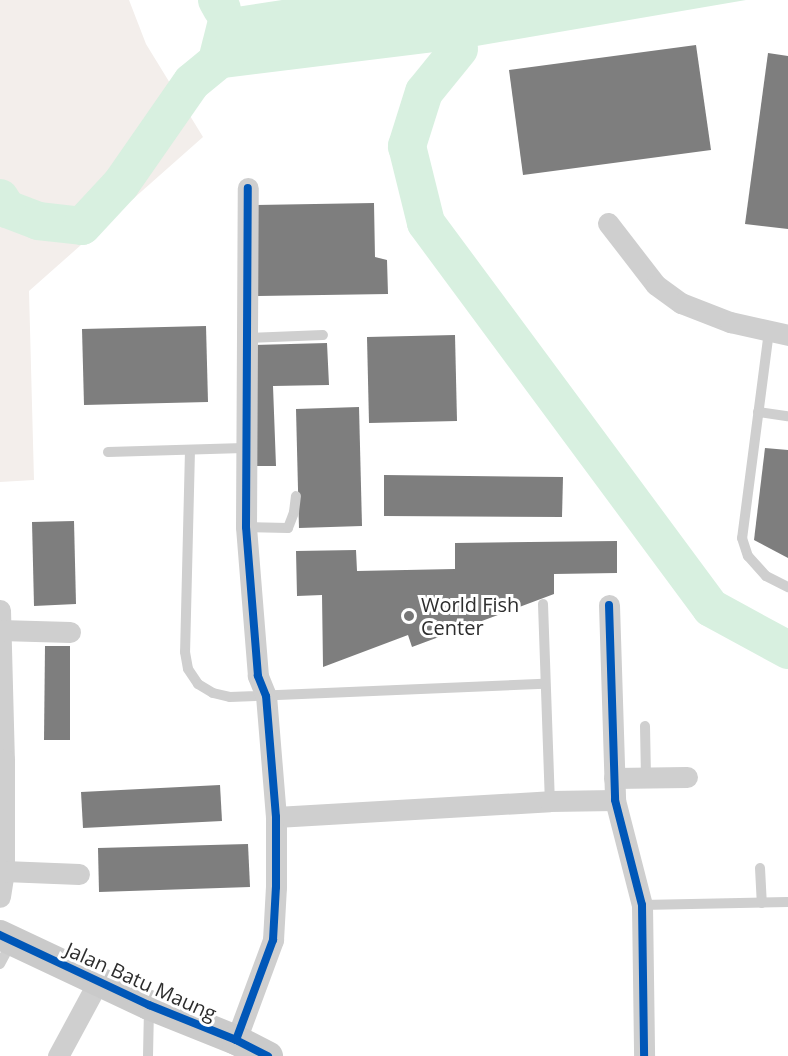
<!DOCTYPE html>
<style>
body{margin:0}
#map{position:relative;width:788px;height:1056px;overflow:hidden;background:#fff;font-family:"Open Sans",sans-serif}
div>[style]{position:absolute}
.green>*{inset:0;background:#f3eeeb}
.water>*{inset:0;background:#d8f0e0}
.river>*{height:38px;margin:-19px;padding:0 19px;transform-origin:19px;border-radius:19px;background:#d8f0e0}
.building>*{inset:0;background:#7e7e7e}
.lane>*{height:10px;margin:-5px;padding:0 5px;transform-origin:5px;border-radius:5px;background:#cfcfcf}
.street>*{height:21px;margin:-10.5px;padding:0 10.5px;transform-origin:10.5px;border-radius:10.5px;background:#cfcfcf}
.secondary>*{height:30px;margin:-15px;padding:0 15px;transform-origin:15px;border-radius:15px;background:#cacaca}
.cycleway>*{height:8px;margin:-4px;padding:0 4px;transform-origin:4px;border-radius:4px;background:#0057b8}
.dots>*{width:16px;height:16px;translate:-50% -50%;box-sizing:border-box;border:3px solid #fff;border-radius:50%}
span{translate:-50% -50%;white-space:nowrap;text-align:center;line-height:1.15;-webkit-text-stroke:6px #fff;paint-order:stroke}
.poi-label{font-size:20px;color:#2d2d2d}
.left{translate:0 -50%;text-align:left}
.street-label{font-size:20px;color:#2d2d2d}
</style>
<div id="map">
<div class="green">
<div style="clip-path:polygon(0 0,129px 0,146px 44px,203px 137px,29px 291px,34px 480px,0 482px)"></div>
</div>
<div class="water">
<div style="clip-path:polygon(282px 0,746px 0,459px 49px,192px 82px,210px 11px)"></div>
</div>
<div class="river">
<div style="left:217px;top:0;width:10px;rotate:61deg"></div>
<div style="left:459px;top:49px;width:55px;rotate:129.1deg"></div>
<div style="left:424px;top:92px;width:57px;rotate:107.5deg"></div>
<div style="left:407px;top:146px;width:79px;rotate:76.1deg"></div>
<div style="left:426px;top:223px;width:479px;rotate:53.5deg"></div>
<div style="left:711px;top:608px;width:88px;rotate:28.6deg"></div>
<div style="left:0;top:198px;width:13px;rotate:58deg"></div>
<div style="left:7px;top:209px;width:33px;rotate:21deg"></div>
<div style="left:38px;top:221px;width:44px;rotate:6.5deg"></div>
<div style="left:82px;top:226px;width:57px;rotate:-47.1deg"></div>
<div style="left:121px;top:184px;width:124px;rotate:-55.2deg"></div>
<div style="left:192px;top:82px;width:50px;rotate:-39.4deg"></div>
</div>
<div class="building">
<div style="clip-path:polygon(696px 45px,711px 150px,523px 175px,509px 70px)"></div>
<div style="clip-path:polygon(768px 53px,788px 56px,788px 229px,745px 224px)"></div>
<div style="clip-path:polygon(374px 203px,375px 257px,387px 260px,388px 294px,258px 296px,256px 205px)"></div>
<div style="clip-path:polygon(206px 326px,208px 402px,84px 405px,82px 329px)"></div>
<div style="clip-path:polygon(455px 335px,457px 421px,369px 423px,367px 337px)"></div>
<div style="clip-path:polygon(327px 343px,329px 385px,273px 386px,276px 466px,256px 466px,252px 345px)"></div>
<div style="clip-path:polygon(359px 407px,362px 526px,299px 528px,296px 409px)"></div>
<div style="clip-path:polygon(765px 448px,788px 450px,788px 558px,754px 540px)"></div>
<div style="clip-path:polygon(384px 475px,563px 477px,562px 517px,384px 516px)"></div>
<div style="clip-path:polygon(74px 521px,76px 604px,34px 606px,32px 522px)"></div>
<div style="clip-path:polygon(617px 541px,617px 573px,554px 574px,554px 594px,412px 647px,408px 635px,323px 667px,322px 595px,297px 596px,296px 551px,356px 550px,357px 571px,455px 569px,455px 543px)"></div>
<div style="clip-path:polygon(45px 646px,70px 646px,70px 740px,44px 740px)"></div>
<div style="clip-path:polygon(220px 785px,222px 821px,83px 828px,81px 792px)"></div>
<div style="clip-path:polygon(248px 844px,250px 887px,99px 892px,98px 848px)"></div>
</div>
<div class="lane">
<div style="left:769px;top:331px;width:209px;rotate:97.4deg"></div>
<div style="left:742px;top:538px;width:19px;rotate:72deg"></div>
<div style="left:748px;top:556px;width:27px;rotate:48deg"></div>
<div style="left:766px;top:576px;width:25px;rotate:27deg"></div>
<div style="left:246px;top:338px;width:77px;rotate:-2.2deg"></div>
<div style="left:758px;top:412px;width:30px;rotate:8deg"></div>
<div style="left:190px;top:450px;width:202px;rotate:91.4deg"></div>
<div style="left:185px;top:652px;width:17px;rotate:80deg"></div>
<div style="left:188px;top:669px;width:18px;rotate:56deg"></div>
<div style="left:198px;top:684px;width:17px;rotate:31deg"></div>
<div style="left:213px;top:693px;width:17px;rotate:13deg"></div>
<div style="left:230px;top:697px;width:314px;rotate:-2.4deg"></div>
<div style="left:108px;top:452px;width:136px;rotate:-1.7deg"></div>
<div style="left:246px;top:527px;width:42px;rotate:1.4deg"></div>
<div style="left:288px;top:528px;width:17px;rotate:-69deg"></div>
<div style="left:294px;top:512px;width:16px;rotate:-83deg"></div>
<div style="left:543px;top:604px;width:197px;rotate:88deg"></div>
<div style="left:645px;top:726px;width:51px;rotate:88.9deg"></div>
<div style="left:760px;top:868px;width:35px;rotate:87deg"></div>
<div style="left:642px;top:905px;width:146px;rotate:-1.2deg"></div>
<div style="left:0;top:964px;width:24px;rotate:-62deg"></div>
<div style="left:148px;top:1056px;width:48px;rotate:-88.8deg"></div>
</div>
<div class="street">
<div style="left:608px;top:223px;width:78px;rotate:52.3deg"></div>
<div style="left:656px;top:285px;width:31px;rotate:36deg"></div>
<div style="left:681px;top:303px;width:53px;rotate:21.2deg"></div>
<div style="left:730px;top:322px;width:59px;rotate:12.6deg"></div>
<div style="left:609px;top:605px;width:195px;rotate:88.2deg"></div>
<div style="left:615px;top:800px;width:108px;rotate:75.6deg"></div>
<div style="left:642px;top:905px;width:151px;rotate:89.2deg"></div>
<div style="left:0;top:610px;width:149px;rotate:88.5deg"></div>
<div style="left:4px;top:759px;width:112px;rotate:90deg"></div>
<div style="left:4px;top:871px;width:26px;rotate:99deg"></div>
<div style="left:0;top:630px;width:70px;rotate:1.6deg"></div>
<div style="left:614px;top:778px;width:73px;rotate:-0.8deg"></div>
<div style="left:276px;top:817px;width:274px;rotate:-3.3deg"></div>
<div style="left:550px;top:801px;width:65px;rotate:-0.9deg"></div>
<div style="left:4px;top:871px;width:75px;rotate:2.3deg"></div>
<div style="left:236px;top:1040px;width:107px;rotate:-69.7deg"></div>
<div style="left:273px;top:940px;width:53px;rotate:-86.8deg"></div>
<div style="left:276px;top:887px;width:70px;rotate:-90deg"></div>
<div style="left:276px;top:817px;width:121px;rotate:-94.7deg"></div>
<div style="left:266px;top:696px;width:22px;rotate:-112deg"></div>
<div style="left:258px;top:676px;width:149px;rotate:-94.6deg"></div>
<div style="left:246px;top:527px;width:339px;rotate:-89.7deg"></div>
<div style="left:58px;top:1056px;width:84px;rotate:-61.6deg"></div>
</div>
<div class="secondary">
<div style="left:0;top:935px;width:165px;rotate:25.2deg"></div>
<div style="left:149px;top:1005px;width:94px;rotate:21.9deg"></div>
<div style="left:236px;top:1040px;width:36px;rotate:27deg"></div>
</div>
<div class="cycleway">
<div style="left:609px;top:605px;width:195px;rotate:88.2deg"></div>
<div style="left:615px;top:800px;width:108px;rotate:75.6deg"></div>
<div style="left:642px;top:905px;width:151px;rotate:89.2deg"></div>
<div style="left:0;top:935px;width:165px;rotate:25.2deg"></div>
<div style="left:149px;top:1005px;width:94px;rotate:21.9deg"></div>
<div style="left:236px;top:1040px;width:36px;rotate:27deg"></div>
<div style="left:236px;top:1040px;width:107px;rotate:-69.7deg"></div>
<div style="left:273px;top:940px;width:53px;rotate:-86.8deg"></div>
<div style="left:276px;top:887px;width:70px;rotate:-90deg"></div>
<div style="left:276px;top:817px;width:121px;rotate:-94.7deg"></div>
<div style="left:266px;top:696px;width:22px;rotate:-112deg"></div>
<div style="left:258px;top:676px;width:149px;rotate:-94.6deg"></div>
<div style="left:246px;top:527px;width:339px;rotate:-89.7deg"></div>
</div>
<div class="dots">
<div style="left:409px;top:616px;background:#767676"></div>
</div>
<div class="poi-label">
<span class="left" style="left:421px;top:616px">World Fish<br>Center</span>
</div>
<div class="street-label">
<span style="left:141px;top:981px;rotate:24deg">Jalan Batu Maung</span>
</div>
</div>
